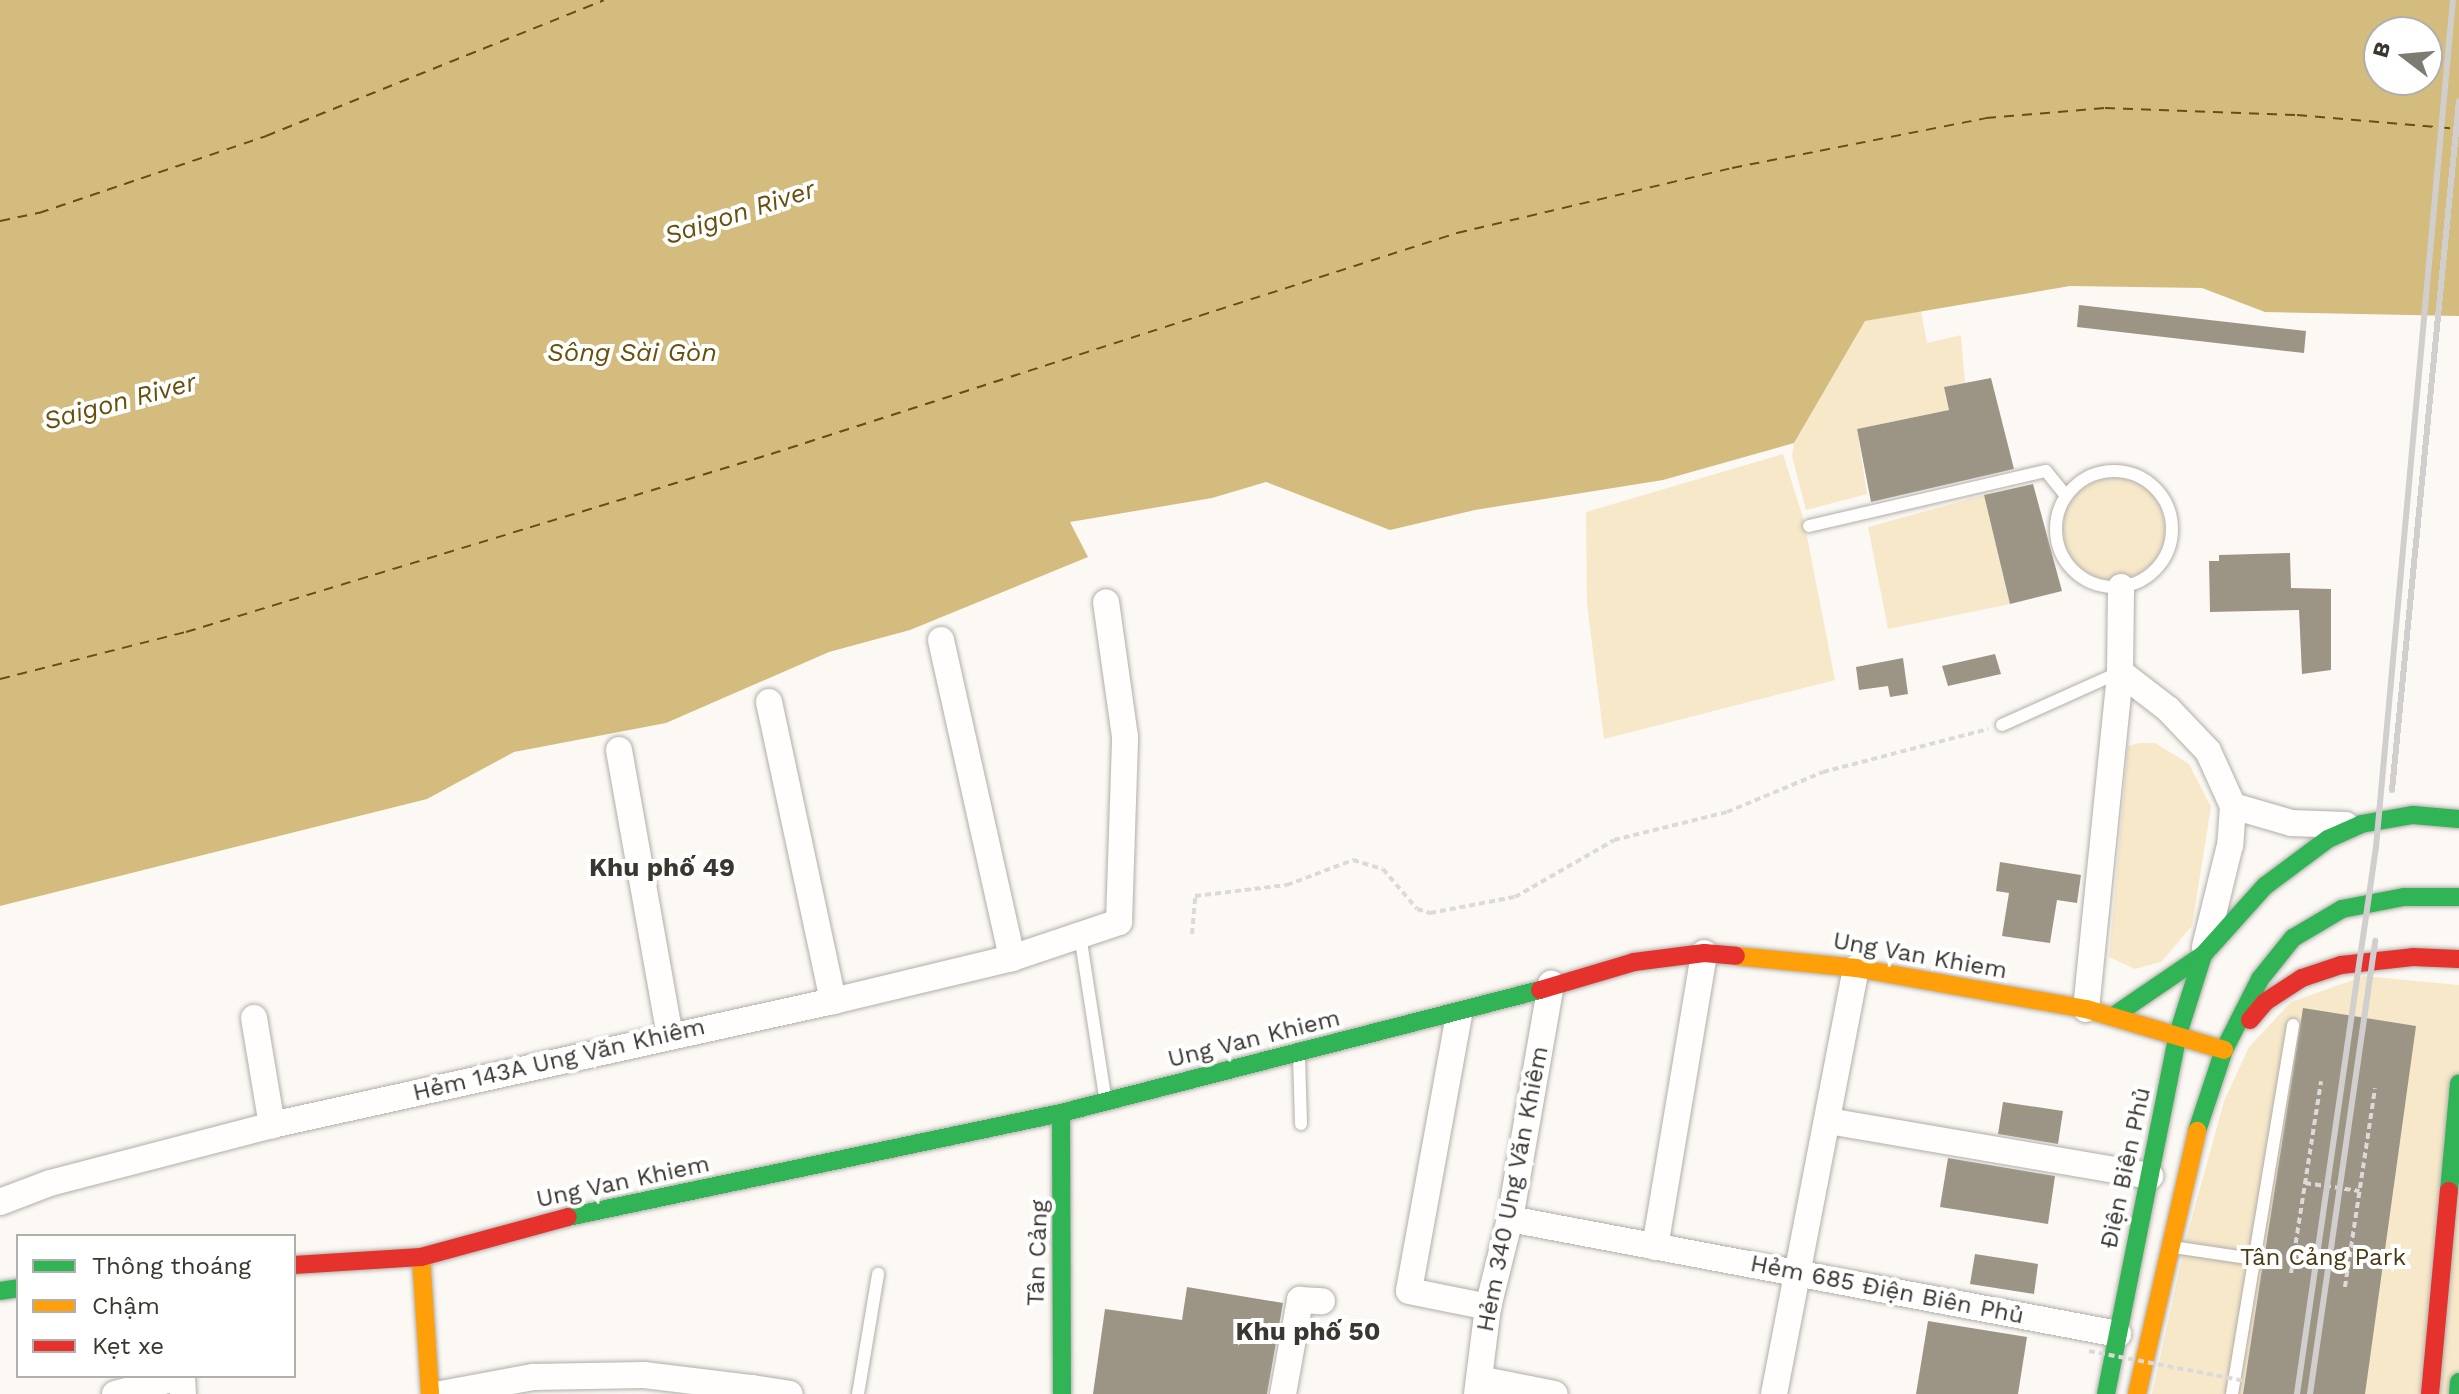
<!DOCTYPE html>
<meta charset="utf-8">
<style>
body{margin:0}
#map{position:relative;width:2459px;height:1394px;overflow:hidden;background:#fcf9f4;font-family:"Work Sans",sans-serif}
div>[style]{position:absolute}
.green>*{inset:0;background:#f6e8c9}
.round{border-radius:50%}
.water>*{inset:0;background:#d4bc7e}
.ferry>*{height:2px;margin-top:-1px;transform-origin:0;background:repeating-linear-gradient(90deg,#67500c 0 10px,transparent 0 18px)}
.building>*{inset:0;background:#9c9585}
.path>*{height:4px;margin-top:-2px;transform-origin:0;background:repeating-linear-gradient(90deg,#dcdad9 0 6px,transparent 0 10px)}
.roads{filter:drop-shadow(0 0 2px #b1aea9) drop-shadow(0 0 2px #b1aea9)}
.lane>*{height:12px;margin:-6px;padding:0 6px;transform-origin:6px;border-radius:6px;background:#fffefd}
.lane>.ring{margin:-6px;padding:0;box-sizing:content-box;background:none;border:12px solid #fffefd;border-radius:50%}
.street>*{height:26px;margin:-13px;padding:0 13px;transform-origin:13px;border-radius:13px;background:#fffefd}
.fast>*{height:18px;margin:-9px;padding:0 9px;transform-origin:9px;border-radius:9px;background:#30b455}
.slow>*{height:18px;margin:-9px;padding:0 9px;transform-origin:9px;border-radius:9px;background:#ff9f0a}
.jam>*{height:18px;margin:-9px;padding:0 9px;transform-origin:9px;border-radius:9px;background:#e5322d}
.rail>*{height:6px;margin:-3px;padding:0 3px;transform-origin:3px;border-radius:3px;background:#d0cfce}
.path-bridge>*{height:4px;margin-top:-2px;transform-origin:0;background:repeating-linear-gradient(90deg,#dcdad9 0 6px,transparent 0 10px)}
span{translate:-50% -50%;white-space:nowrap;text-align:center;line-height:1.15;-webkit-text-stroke:8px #fff;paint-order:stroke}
.street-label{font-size:24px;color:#3a3730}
.park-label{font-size:24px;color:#493b16}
.water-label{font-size:26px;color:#67500c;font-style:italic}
.neighbourhood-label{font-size:26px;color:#3a3730;font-weight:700}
.legend{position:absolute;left:16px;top:1234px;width:280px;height:144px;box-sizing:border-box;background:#fff;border:2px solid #b0afac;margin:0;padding:10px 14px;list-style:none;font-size:24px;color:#3a3730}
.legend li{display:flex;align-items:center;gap:16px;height:40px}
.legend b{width:40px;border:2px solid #b0afac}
.north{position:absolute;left:2363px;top:16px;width:80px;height:80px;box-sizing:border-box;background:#fff;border:2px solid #b0afac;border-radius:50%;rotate:286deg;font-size:22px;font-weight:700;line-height:32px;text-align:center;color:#3a3730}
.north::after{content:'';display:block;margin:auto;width:28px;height:36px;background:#7e7b75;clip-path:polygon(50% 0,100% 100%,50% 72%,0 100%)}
</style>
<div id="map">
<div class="green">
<div style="clip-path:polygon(1921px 311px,1927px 343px,1961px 335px,1965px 383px,1944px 387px,1949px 410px,1857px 429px,1867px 494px,1806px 510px,1792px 456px,1794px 443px,1865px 321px)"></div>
<div style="clip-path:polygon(1783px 454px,1804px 521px,1835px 680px,1604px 739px,1587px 604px,1586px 512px)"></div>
<div class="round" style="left:2063px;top:478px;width:102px;height:102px"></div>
<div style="clip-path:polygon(1984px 495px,2010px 604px,1888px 629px,1868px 527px)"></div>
<div style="clip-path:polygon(2139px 743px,2155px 743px,2189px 764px,2211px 807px,2192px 926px,2161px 962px,2135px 969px,2109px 957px,2128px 746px)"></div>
<div style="clip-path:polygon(2364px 976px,2459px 985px,2459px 1394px,2152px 1394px,2187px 1236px,2224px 1101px,2249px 1047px,2291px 1002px)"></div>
</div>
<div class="water">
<div style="clip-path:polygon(evenodd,0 0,2459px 0,2459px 316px,2265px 312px,2202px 288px,2070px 286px,1865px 321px,1794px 443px,1663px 480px,1475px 510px,1390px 530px,1266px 482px,1212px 498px,1070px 522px,1088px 557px,910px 630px,829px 652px,666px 723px,514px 752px,427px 799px,0 906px,0 0,2379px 32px,2427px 32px,2427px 80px,2379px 80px,2379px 32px)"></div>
</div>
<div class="ferry">
<div style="left:0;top:221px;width:40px;rotate:-12deg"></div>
<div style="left:39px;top:213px;width:240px;rotate:-18.7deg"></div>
<div style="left:266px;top:136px;width:364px;rotate:-21.9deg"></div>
<div style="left:0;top:679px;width:192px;rotate:-14.2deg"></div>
<div style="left:186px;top:632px;width:611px;rotate:-16.92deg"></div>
<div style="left:771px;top:454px;width:721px;rotate:-17.86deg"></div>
<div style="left:1457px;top:233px;width:283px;rotate:-13.3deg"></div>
<div style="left:1732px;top:168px;width:259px;rotate:-11.1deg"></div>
<div style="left:1986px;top:118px;width:119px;rotate:-4.8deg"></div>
<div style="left:2105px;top:108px;width:192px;rotate:2.1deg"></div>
<div style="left:2297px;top:115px;width:163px;rotate:4.9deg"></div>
</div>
<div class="building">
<div style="clip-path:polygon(2079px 305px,2306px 331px,2304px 353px,2077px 327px)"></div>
<div style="clip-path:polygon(1991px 378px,2014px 469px,1871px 502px,1857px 429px,1949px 410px,1944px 387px)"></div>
<div style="clip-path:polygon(2033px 484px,2062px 591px,2010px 604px,1984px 495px)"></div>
<div style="clip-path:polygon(2290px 553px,2291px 588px,2331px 589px,2331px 670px,2302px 674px,2299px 610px,2210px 612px,2209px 561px,2219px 561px,2219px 555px)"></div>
<div style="clip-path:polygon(1995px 654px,2001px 674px,1948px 686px,1942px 666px)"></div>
<div style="clip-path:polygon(1903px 658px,1908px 694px,1890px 697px,1888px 686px,1859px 690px,1856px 667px)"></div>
<div style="clip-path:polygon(2000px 862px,2081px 875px,2077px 903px,2057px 900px,2050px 943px,2002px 936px,2009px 893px,1996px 891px)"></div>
<div style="clip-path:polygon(2303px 1008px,2416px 1026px,2365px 1394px,2243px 1394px,2262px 1269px,2276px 1262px,2265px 1252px)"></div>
<div style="clip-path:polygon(2003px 1102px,2063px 1111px,2058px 1144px,1998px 1134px)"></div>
<div style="clip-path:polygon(1948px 1158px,2055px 1176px,2048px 1224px,1940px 1207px)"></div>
<div style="clip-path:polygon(1975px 1254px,2038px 1264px,2034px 1294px,1970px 1284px)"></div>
<div style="clip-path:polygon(1187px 1287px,1283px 1303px,1267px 1394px,1093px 1394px,1105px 1309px,1182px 1320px)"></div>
<div style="clip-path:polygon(1928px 1321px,2027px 1337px,2018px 1394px,1916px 1394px)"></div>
</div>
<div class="path">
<div style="left:1192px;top:934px;width:38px;rotate:-85deg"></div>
<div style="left:1195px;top:896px;width:93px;rotate:-6.8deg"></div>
<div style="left:1287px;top:885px;width:71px;rotate:-20.7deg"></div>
<div style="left:1353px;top:860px;width:31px;rotate:17deg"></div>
<div style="left:1383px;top:869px;width:52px;rotate:49.6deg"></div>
<div style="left:1417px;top:909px;width:14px;rotate:17deg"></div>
<div style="left:1430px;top:913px;width:86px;rotate:-10.7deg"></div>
<div style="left:1515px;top:897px;width:114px;rotate:-29.9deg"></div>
<div style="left:1614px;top:840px;width:116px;rotate:-13.9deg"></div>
<div style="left:1727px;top:812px;width:104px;rotate:-22.6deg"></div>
<div style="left:1823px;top:772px;width:171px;rotate:-14.6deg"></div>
<div style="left:2305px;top:1183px;width:55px;rotate:8.4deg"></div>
<div style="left:2291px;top:1273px;width:194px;rotate:-81.1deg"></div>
<div style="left:2345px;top:1287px;width:201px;rotate:-81.4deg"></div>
</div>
<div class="roads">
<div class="lane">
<div class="ring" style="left:2056px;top:471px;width:104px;height:104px"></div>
<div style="left:1809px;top:526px;width:243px;rotate:-13.1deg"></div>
<div style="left:2046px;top:471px;width:32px;rotate:51deg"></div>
<div style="left:2002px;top:725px;width:129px;rotate:-24.2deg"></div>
<div style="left:1080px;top:935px;width:164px;rotate:81.2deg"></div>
<div style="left:1299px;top:1056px;width:68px;rotate:88.3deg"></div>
<div style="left:2173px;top:1247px;width:95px;rotate:8.5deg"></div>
<div style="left:858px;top:1394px;width:122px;rotate:-80.5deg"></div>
<div style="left:2232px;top:1394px;width:374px;rotate:-80.6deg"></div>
</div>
<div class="street">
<div style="left:941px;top:640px;width:326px;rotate:77.4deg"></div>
<div style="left:2120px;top:672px;width:61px;rotate:37.6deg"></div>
<div style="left:2168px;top:709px;width:58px;rotate:46.4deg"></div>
<div style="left:2208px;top:751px;width:60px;rotate:65.6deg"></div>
<div style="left:2233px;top:806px;width:39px;rotate:94deg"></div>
<div style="left:2230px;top:845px;width:105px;rotate:103.8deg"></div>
<div style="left:769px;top:702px;width:306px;rotate:77.9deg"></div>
<div style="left:619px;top:750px;width:290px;rotate:79.9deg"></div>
<div style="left:2233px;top:806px;width:60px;rotate:16.3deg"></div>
<div style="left:2291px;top:823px;width:55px;rotate:2.1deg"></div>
<div style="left:2086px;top:1009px;width:339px;rotate:-84.2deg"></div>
<div style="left:2120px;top:672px;width:85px;rotate:-89.3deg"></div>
<div style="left:1459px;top:1015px;width:280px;rotate:100.3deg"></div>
<div style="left:1409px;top:1291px;width:81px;rotate:11.4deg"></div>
<div style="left:254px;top:1018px;width:109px;rotate:80.5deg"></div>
<div style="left:1828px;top:1121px;width:327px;rotate:9.7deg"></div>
<div style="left:0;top:1202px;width:53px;rotate:-20.8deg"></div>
<div style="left:50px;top:1183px;width:229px;rotate:-14.6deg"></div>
<div style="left:272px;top:1125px;width:575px;rotate:-12.46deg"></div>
<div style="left:833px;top:1001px;width:184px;rotate:-13.5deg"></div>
<div style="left:1012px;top:958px;width:113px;rotate:-18.6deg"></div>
<div style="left:1119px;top:922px;width:185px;rotate:-88.1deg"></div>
<div style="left:1125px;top:737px;width:136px;rotate:-98deg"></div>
<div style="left:1510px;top:1219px;width:619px;rotate:10.71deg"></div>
<div style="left:1655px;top:1247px;width:298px;rotate:-80.5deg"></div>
<div style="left:1479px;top:1379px;width:77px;rotate:11.2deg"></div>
<div style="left:752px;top:1388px;width:38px;rotate:9deg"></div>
<div style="left:115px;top:1394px;width:69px;rotate:-15deg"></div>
<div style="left:182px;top:1376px;width:18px;rotate:87deg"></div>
<div style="left:441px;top:1394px;width:94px;rotate:-10.5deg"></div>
<div style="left:533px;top:1377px;width:111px;rotate:-1deg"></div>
<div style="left:644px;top:1375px;width:109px;rotate:6.9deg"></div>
<div style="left:752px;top:1388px;width:6px;rotate:90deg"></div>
<div style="left:1283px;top:1394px;width:96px;rotate:-79.7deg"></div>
<div style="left:1300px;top:1300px;width:22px;rotate:3deg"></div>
<div style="left:1477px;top:1394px;width:88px;rotate:-82.8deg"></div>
<div style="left:1488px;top:1307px;width:91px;rotate:-76deg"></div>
<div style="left:1510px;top:1219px;width:239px;rotate:-80.1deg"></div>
<div style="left:1774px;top:1394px;width:434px;rotate:-79.1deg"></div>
</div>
<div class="fast">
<div style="left:2115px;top:1015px;width:107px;rotate:-34.3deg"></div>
<div style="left:1061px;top:1113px;width:281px;rotate:89.8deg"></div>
<div style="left:2197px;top:1131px;width:85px;rotate:-71.6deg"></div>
<div style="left:2224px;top:1050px;width:80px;rotate:-63.1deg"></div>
<div style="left:2260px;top:979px;width:53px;rotate:-51.2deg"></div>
<div style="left:2293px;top:938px;width:57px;rotate:-30.6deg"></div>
<div style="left:2342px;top:909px;width:63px;rotate:-11deg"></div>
<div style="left:2404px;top:897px;width:55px"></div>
<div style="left:2449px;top:1191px;width:108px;rotate:-84.7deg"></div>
<div style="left:568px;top:1217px;width:504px;rotate:-11.91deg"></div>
<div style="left:1061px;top:1113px;width:495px;rotate:-14.4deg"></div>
<div style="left:0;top:1291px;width:18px;rotate:-9deg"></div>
<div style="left:2106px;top:1394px;width:367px;rotate:-78.7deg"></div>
<div style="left:2178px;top:1034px;width:83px;rotate:-72.4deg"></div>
<div style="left:2203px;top:955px;width:93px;rotate:-48.1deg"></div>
<div style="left:2265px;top:886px;width:79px;rotate:-36.7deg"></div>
<div style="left:2328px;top:839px;width:36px;rotate:-24deg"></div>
<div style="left:2361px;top:824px;width:53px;rotate:-9.8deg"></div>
<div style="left:2413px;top:815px;width:46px;rotate:5deg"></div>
<div style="left:2458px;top:1394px;width:12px;rotate:-85deg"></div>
</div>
<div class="slow">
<div style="left:1736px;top:956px;width:121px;rotate:5.7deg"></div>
<div style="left:1856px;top:968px;width:234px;rotate:10.1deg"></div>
<div style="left:2086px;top:1009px;width:144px;rotate:16.5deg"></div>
<div style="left:421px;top:1257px;width:137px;rotate:86.2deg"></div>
<div style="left:2137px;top:1394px;width:270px;rotate:-77.1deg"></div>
</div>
<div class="jam">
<div style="left:1540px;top:990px;width:98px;rotate:-16.6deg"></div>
<div style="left:1634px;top:962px;width:71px;rotate:-7.3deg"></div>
<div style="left:1704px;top:953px;width:32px;rotate:5deg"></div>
<div style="left:2250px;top:1020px;width:23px;rotate:-50deg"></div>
<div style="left:2265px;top:1002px;width:44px;rotate:-33deg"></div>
<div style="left:2302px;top:978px;width:41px;rotate:-18.4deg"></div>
<div style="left:2341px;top:965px;width:72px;rotate:-6.3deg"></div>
<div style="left:2413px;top:957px;width:46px;rotate:2.5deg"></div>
<div style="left:294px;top:1265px;width:127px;rotate:-3.6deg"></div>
<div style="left:421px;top:1257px;width:152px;rotate:-15.2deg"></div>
<div style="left:2430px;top:1394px;width:204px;rotate:-84.7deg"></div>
</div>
</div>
<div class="rail">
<div style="left:2392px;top:790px;width:692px;rotate:-84.45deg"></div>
<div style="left:2297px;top:1394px;width:553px;rotate:-81.78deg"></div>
<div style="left:2376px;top:847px;width:850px;rotate:-84.81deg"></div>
<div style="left:2310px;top:1394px;width:458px;rotate:-81.8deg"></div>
</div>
<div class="path-bridge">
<div style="left:2089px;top:1351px;width:159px;rotate:10.9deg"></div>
</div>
<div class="street-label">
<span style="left:1920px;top:956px;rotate:10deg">Ung Van Khiem</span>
<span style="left:1254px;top:1039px;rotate:-14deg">Ung Van Khiem</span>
<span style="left:559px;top:1060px;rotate:-13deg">Hẻm 143A Ung Văn Khiêm</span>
<span style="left:2126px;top:1168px;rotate:-78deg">Điện Biên Phủ</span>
<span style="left:623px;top:1182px;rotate:-12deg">Ung Van Khiem</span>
<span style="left:1513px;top:1189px;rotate:-79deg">Hẻm 340 Ung Văn Khiêm</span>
<span style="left:1038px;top:1253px;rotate:-88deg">Tân Cảng</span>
<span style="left:1887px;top:1290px;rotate:11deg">Hẻm 685 Điện Biên Phủ</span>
</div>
<div class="park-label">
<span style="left:2323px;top:1258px">Tân Cảng Park</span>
</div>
<div class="water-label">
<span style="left:740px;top:213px;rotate:-18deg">Saigon River</span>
<span style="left:632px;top:353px">Sông Sài Gòn</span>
<span style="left:120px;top:402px;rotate:-15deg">Saigon River</span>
</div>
<div class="neighbourhood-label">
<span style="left:662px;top:868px">Khu phố 49</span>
<span style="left:1308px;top:1332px">Khu phố 50</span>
</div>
<ul class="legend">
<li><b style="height:10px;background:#30b455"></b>Thông thoáng</li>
<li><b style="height:10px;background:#ff9f0a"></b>Chậm</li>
<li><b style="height:10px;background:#e5322d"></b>Kẹt xe</li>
</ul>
<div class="north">B</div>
</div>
